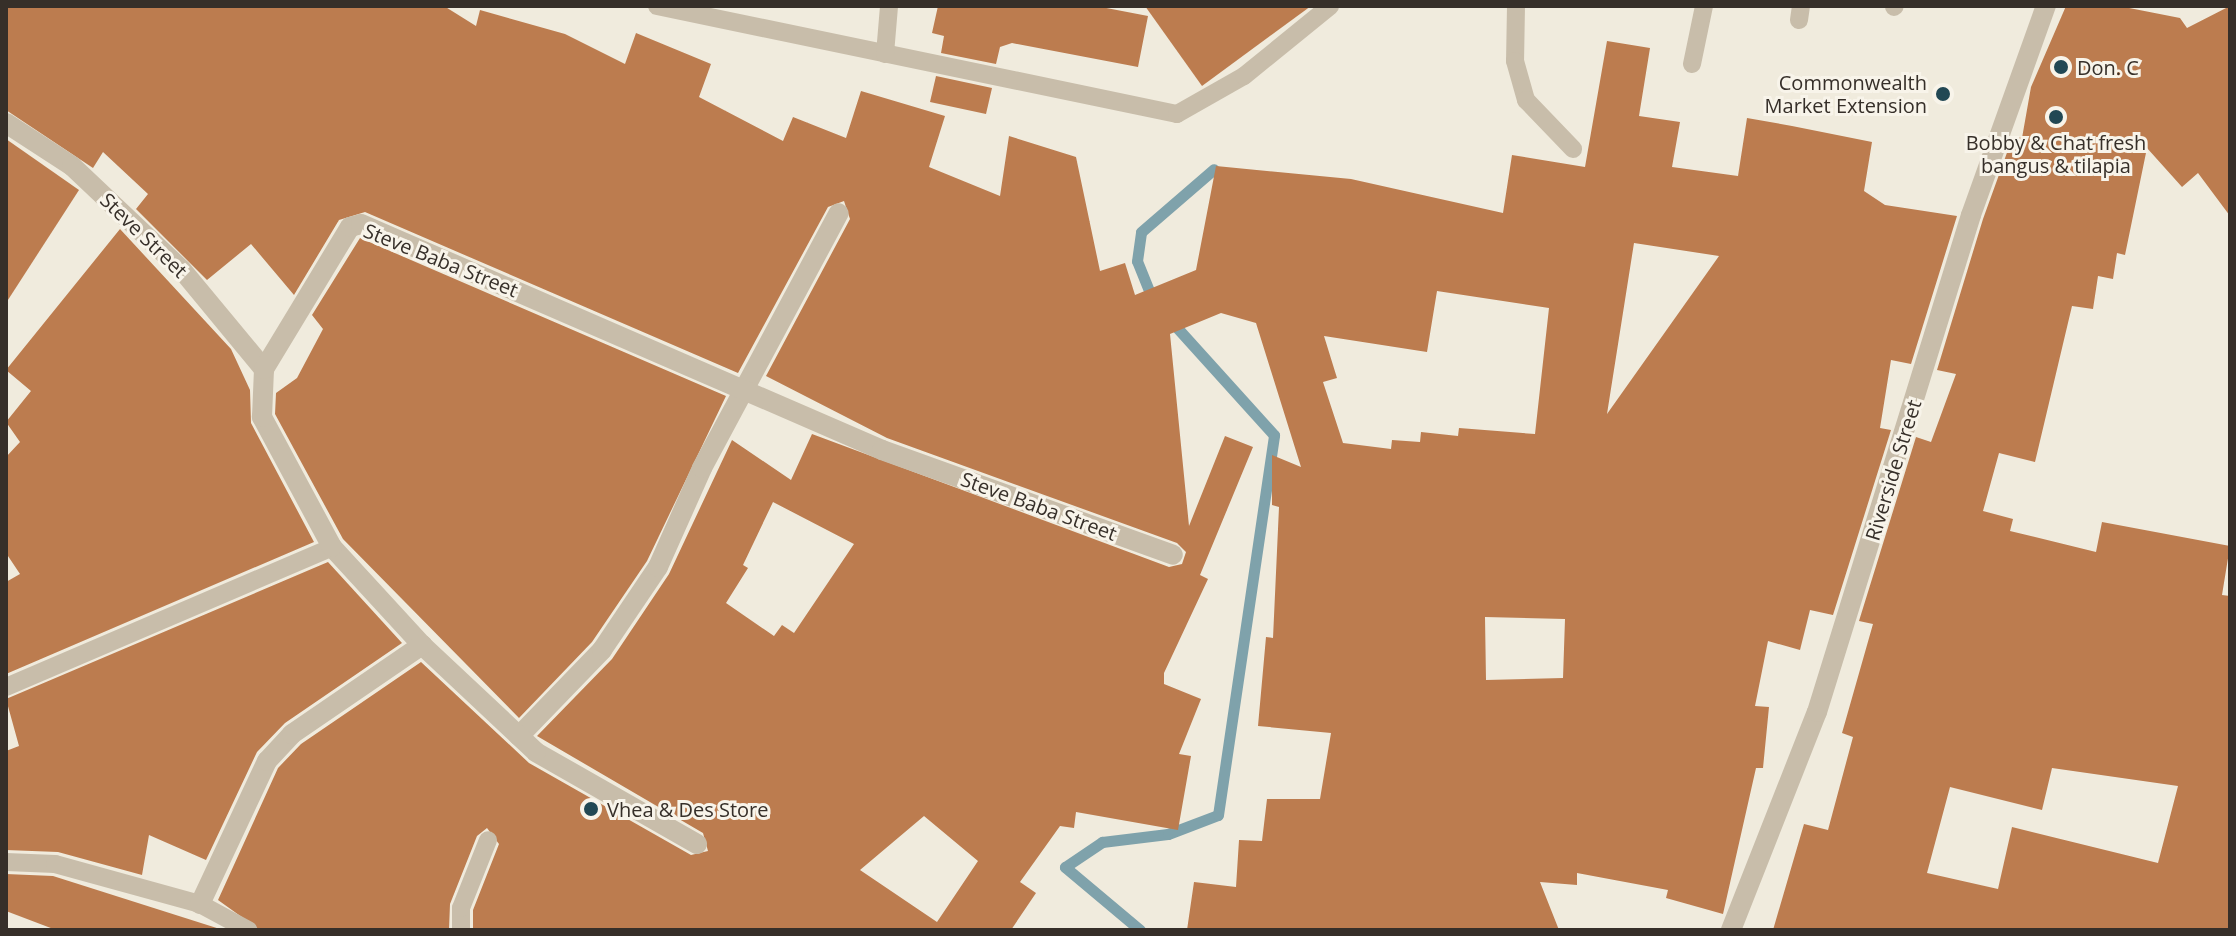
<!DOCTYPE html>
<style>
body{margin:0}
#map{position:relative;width:2236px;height:936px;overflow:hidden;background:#f0ebdd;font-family:"Open Sans",sans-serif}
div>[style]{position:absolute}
.stream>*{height:11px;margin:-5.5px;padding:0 5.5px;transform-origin:5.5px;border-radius:5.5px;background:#7fa2ab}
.building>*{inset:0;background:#bc7c4f}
.lane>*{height:18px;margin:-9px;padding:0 9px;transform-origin:9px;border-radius:9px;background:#c8bdaa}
.street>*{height:20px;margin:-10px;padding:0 10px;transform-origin:10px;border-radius:10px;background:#c8bdaa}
.dots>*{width:22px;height:22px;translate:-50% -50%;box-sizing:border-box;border:4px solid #f8f4ea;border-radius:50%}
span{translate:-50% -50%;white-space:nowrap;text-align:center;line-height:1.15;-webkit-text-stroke:6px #f8f4ea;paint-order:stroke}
.poi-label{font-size:20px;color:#362f29}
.left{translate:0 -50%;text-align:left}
.right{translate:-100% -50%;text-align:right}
.street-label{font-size:20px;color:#362f29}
.frame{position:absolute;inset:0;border:8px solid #362f29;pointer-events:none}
</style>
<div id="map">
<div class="stream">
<div style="left:1154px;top:303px;width:45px;rotate:-112deg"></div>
<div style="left:1137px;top:261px;width:29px;rotate:-82deg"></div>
<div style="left:1141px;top:232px;width:96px;rotate:-40.8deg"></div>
<div style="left:1140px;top:930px;width:98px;rotate:-140deg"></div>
<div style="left:1065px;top:867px;width:45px;rotate:-34deg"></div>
<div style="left:1102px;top:842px;width:66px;rotate:-6.9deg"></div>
<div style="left:1168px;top:834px;width:53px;rotate:-20.8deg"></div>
<div style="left:1218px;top:815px;width:384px;rotate:-81.6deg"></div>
<div style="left:1274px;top:435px;width:154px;rotate:-132.1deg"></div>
</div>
<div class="building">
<div style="clip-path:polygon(evenodd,6px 6px,444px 6px,476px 26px,480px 10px,565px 34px,625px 64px,636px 33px,711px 64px,699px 97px,783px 141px,793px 117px,846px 138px,861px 91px,945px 116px,929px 167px,1000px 196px,1009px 136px,1076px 157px,1100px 271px,1125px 263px,1135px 295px,1196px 270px,1216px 166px,1351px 179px,1503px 213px,1512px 155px,1585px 167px,1607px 41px,1650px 48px,1639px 116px,1680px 122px,1672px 167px,1738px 176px,1747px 118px,1792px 126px,1872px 142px,1864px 191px,1885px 205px,1957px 216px,1911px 364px,1891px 360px,1880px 428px,1891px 430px,1833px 615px,1810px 610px,1800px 650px,1768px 641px,1755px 706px,1769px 707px,1763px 768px,1756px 768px,1723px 914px,1666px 898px,1668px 890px,1577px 873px,1577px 885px,1540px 882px,1559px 930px,1187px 930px,1194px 882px,1236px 887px,1239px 840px,1262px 841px,1267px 799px,1320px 799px,1331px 733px,1258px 726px,1266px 637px,1273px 638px,1279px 507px,1272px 505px,1272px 455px,1301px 467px,1256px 323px,1221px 313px,1170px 334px,1189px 526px,1225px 436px,1253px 447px,1200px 575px,1208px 579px,1164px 673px,1164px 684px,1201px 699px,1179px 754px,1191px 756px,1178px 830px,1076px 812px,1074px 828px,1060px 826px,1020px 882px,1036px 893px,1011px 930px,473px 930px,473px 910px,499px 844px,487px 828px,477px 836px,450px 904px,449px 930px,260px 930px,218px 900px,278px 768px,301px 744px,421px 662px,529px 763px,691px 855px,708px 851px,703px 833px,537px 736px,612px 659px,669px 574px,732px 440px,791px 480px,812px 434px,1169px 567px,1182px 564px,1186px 552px,1177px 543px,887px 438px,766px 376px,850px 219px,844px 201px,828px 207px,738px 373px,365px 212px,339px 220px,294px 295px,251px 244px,207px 280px,136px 209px,148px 194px,103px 152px,93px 168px,6px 110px,6px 6px,1634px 243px,1719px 256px,1607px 414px,1634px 243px,6px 6px,1437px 291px,1549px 308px,1535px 434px,1459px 428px,1458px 436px,1421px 432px,1420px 442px,1392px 440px,1391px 449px,1343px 443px,1323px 382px,1337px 378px,1324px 336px,1427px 352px,1437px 291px,6px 6px,773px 502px,854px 544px,794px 633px,782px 625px,774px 636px,726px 603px,748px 568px,743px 565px,773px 502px,6px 6px,1485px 617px,1565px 619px,1563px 678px,1486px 680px,1485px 617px,6px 6px,924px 816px,978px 861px,937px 922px,860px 870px,924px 816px)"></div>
<div style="clip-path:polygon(938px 6px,1096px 6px,1148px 16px,1138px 67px,1012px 43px,1000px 47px,996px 64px,941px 53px,944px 36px,932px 33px)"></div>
<div style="clip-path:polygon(1145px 6px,1311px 6px,1202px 86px)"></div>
<div style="clip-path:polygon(evenodd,2066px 6px,2119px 6px,2180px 18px,2187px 28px,2230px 6px,2230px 216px,2198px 173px,2182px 187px,2147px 148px,2125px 255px,2117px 253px,2113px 279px,2098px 276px,2093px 309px,2072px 306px,2035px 462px,1999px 453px,1983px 511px,2013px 519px,2010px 531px,2096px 552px,2102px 522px,2230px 546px,2222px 595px,2230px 596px,2230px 930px,1773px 930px,1804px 824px,1828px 830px,1853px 737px,1842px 733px,1873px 624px,1859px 621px,1916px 437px,1931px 442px,1956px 374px,1937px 370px,1983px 219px,2013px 136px,2022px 138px,2031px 87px,2066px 6px,2052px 768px,2178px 786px,2158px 863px,2012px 827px,1998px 889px,1927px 873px,1950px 787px,2042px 810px,2052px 768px)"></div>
<div style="clip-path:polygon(936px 76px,992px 88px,986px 114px,930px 102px)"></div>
<div style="clip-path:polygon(6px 139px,79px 190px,6px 303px)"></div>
<div style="clip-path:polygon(120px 229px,231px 349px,250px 390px,251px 423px,314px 542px,6px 674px,6px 582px,20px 574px,6px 553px,6px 457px,20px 442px,6px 422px,31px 391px,6px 370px)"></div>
<div style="clip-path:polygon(360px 238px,726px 396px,647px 561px,592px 642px,519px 718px,343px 539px,275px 414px,276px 393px,297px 378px,323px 329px,312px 315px)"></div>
<div style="clip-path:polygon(328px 562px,402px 643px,285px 723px,257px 752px,206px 860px,149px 835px,142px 875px,58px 852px,6px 850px,6px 751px,19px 746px,6px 699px)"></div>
<div style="clip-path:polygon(6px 874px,53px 876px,223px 930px,56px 930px,6px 911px)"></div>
</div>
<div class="lane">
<div style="left:657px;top:6px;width:531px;rotate:11.73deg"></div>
<div style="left:1177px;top:114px;width:77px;rotate:-29.6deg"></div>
<div style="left:1244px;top:76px;width:111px;rotate:-39.1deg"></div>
<div style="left:1516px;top:6px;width:55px;rotate:91deg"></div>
<div style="left:1515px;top:61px;width:41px;rotate:74.2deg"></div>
<div style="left:1526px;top:100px;width:68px;rotate:46.2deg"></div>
<div style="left:1894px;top:7px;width:1px;rotate:-45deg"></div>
<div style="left:1799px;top:20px;width:14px;rotate:-82deg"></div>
<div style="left:885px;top:54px;width:48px;rotate:-85.2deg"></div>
<div style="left:1692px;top:64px;width:59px;rotate:-78.3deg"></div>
<div style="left:6px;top:687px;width:355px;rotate:-23.2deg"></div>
<div style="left:6px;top:862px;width:49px;rotate:2.3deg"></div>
<div style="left:55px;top:864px;width:150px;rotate:15.4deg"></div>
<div style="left:200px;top:904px;width:55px;rotate:28.4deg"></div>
<div style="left:461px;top:930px;width:22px;rotate:-90deg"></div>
<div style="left:461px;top:908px;width:73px;rotate:-68.3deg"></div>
</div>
<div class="street">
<div style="left:6px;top:123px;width:79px;rotate:33.1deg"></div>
<div style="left:72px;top:166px;width:151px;rotate:43.4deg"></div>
<div style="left:182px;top:270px;width:129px;rotate:50.4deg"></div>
<div style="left:519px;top:736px;width:120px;rotate:-46deg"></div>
<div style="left:602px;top:650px;width:100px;rotate:-56deg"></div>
<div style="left:658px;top:567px;width:108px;rotate:-66deg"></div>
<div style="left:702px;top:468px;width:289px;rotate:-61.8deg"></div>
<div style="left:697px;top:844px;width:185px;rotate:-150.3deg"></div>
<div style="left:536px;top:752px;width:156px;rotate:-136.8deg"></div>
<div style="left:422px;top:645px;width:133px;rotate:-132.6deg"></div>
<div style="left:332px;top:547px;width:148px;rotate:-118.3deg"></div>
<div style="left:262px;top:417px;width:48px;rotate:-87.6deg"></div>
<div style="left:264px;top:369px;width:166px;rotate:-58.8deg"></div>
<div style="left:350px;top:227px;width:11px;rotate:-15deg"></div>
<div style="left:361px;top:224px;width:568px;rotate:23.45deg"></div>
<div style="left:882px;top:450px;width:309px;rotate:19.8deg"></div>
<div style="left:200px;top:904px;width:158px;rotate:-64.9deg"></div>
<div style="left:267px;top:761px;width:37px;rotate:-47deg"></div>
<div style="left:292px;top:734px;width:158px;rotate:-34.4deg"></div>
<div style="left:1731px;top:930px;width:234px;rotate:-68.5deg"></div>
<div style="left:1817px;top:712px;width:520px;rotate:-72.78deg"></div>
<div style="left:1971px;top:215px;width:222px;rotate:-70.3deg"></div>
</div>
<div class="dots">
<div style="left:2061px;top:67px;background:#224854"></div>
<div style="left:1943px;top:94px;background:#224854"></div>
<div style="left:2056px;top:117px;background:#224854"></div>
<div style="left:591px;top:809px;background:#224854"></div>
</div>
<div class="poi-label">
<span class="left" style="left:2077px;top:67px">Don. C</span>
<span class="right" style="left:1927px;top:94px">Commonwealth<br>Market Extension</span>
<span style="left:2056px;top:154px">Bobby &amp; Chat fresh<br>bangus &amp; tilapia</span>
<span class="left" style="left:607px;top:809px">Vhea &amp; Des Store</span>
</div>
<div class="street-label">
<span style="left:144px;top:235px;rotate:44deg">Steve Street</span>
<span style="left:441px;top:260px;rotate:22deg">Steve Baba Street</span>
<span style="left:1893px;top:470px;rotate:-73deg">Riverside Street</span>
<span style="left:1039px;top:506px;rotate:20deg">Steve Baba Street</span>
</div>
<div class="frame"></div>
</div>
